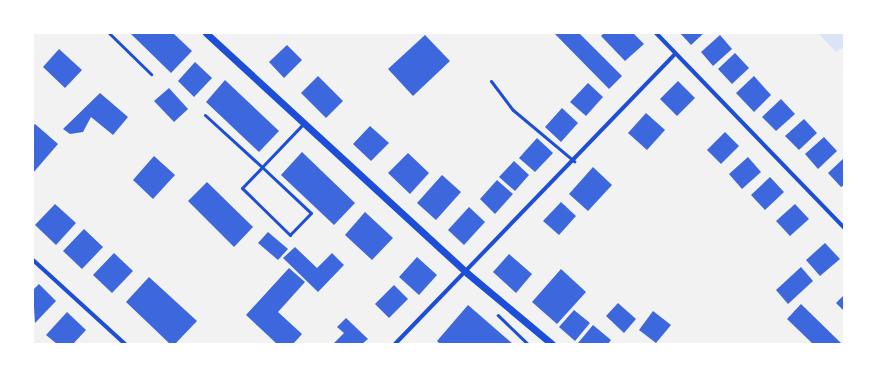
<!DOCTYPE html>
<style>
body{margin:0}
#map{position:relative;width:877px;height:377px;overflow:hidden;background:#f2f2f2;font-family:"PT Sans Narrow",sans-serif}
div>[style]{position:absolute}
.green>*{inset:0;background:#dbe4f7}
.building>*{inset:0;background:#3d67dc}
.path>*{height:2.5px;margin:-1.25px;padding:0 1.25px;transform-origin:1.25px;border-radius:1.25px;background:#1d4ed8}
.service>*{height:3px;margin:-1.5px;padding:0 1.5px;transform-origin:1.5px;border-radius:1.5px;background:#1d4ed8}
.minor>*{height:4px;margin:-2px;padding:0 2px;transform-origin:2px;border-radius:2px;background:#1d4ed8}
.tertiary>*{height:7px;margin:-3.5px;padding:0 3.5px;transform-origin:3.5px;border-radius:3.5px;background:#1d4ed8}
span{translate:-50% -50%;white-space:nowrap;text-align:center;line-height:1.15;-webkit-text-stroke:3px #fff;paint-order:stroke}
.frame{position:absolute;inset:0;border:34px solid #fff;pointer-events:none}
</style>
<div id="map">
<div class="green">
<div style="clip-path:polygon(818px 33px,844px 33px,844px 47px,836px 52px)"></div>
</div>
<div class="building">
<div style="clip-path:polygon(130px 33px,173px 33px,192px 51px,171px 73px)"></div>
<div style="clip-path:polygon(554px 33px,579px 33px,622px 76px,609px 89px)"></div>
<div style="clip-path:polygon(604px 33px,633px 33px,644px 44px,625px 61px,601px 36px)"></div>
<div style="clip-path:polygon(680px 33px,704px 33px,691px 45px)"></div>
<div style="clip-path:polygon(425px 35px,450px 61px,413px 96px,388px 69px)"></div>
<div style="clip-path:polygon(720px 35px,732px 49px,713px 66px,701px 52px)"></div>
<div style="clip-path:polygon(287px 45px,302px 60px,284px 78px,269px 62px)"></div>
<div style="clip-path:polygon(59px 49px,82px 70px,65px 88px,43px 67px)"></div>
<div style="clip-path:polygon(735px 53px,749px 68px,732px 84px,718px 69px)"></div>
<div style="clip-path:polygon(195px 62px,212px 78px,194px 97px,178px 81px)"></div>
<div style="clip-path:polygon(318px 76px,343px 101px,326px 118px,301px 93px)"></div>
<div style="clip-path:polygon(754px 76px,771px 95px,754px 112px,736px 93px)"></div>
<div style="clip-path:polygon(225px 80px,279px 131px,259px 152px,206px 102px)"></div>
<div style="clip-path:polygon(678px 81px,695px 98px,677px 116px,660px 99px)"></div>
<div style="clip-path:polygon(588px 83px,603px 97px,586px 116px,570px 102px)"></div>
<div style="clip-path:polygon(169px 88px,188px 109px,174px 122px,154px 101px)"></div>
<div style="clip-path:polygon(100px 93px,128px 117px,113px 135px,91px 117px,83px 132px,70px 134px,63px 129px)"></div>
<div style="clip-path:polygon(781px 99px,795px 114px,776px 131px,762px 117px)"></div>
<div style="clip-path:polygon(562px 108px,578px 123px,561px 142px,545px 127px)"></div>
<div style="clip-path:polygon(646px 113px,665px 130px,647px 150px,628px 133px)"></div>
<div style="clip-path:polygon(804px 119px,817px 133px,799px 150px,785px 136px)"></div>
<div style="clip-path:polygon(35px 124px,58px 144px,33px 173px,33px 126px)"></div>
<div style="clip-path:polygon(370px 126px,389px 143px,371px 161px,353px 144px)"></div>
<div style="clip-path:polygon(725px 132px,739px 146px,721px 164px,707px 150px)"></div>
<div style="clip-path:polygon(824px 137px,837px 151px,818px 169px,805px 154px)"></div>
<div style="clip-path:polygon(537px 138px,553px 153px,535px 172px,519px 158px)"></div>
<div style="clip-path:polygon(302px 152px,355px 203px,334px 225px,281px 175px)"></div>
<div style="clip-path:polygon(408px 153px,429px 173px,410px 194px,388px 173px)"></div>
<div style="clip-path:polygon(154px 156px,175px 175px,153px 199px,133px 180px)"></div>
<div style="clip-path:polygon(748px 157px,761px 172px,742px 189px,729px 174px)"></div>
<div style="clip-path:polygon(844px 158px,844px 185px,841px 187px,828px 173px)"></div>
<div style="clip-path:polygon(514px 161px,529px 175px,515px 191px,499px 177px)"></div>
<div style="clip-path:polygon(593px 167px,612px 185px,588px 211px,569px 194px)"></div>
<div style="clip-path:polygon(442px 175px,461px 192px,436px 220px,417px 203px)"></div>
<div style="clip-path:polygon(770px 177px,784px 192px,765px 210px,751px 195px)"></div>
<div style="clip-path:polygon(497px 180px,513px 194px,495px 214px,480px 199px)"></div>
<div style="clip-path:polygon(207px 182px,253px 227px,234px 247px,188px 201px)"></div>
<div style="clip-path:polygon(561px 202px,576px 216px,559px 235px,543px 221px)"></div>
<div style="clip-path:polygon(55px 204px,76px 223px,56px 245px,35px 225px)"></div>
<div style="clip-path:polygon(795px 204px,809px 219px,790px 236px,776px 221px)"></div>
<div style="clip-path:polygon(469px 207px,485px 222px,464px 245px,448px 230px)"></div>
<div style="clip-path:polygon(365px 212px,393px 238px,372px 260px,345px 235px)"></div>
<div style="clip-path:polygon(84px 229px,103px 247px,82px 269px,63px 251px)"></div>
<div style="clip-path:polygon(268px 232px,288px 249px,278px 260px,258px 243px)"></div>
<div style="clip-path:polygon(825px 243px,840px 259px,820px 276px,806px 260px)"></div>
<div style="clip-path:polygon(295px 247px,317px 268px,332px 253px,344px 265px,318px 292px,283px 258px)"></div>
<div style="clip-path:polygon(114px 253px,133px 271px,112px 293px,93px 275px)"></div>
<div style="clip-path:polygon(509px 254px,532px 274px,516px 293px,493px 272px)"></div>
<div style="clip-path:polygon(417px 257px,437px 275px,419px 295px,399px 277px)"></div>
<div style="clip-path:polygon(801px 267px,813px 281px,788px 304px,776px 290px)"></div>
<div style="clip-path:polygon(289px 268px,305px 282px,278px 312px,302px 334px,293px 344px,277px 344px,246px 315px)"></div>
<div style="clip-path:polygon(561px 269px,586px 292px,557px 324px,532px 302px)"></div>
<div style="clip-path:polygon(149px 277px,197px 321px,175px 344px,170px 344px,126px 302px)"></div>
<div style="clip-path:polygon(39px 284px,56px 301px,35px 323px,33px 290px)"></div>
<div style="clip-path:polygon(394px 285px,408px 299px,389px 318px,375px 304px)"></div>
<div style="clip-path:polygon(844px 295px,844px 311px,836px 303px)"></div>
<div style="clip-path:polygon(618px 303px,636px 319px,624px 333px,606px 316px)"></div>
<div style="clip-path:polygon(801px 304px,842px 344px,813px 344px,787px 319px)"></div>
<div style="clip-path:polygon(468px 305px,513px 344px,440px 344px,437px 341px)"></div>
<div style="clip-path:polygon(574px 310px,590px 323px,575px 341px,559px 327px)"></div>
<div style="clip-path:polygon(653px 311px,671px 325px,656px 343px,639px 330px)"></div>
<div style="clip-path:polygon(67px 312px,86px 330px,73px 344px,57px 344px,46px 335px)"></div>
<div style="clip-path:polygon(346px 318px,368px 339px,362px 344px,333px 344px,344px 333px,337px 327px)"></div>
<div style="clip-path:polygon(593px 325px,611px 340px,608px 344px,578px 343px)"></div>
</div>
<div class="path">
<div style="left:498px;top:315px;width:42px;rotate:44deg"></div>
</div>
<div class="service">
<div style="left:109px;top:33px;width:59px;rotate:44.3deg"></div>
<div style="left:491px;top:81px;width:36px;rotate:53deg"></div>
<div style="left:513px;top:110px;width:80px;rotate:39.9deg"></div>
<div style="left:205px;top:115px;width:77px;rotate:42.4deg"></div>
<div style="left:262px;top:167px;width:67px;rotate:43.2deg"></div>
<div style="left:311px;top:213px;width:30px;rotate:134deg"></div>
<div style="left:290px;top:235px;width:67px;rotate:-135.6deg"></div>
<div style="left:242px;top:188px;width:29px;rotate:-46deg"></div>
<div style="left:262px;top:167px;width:61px;rotate:-46.3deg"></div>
</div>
<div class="minor">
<div style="left:656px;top:33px;width:271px;rotate:46deg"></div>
<div style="left:33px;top:260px;width:125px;rotate:42.4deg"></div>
<div style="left:395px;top:344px;width:403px;rotate:-46deg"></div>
</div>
<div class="tertiary">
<div style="left:206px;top:33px;width:355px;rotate:42.6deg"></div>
<div style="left:467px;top:273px;width:111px;rotate:39.9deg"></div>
</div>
<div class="frame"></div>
</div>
